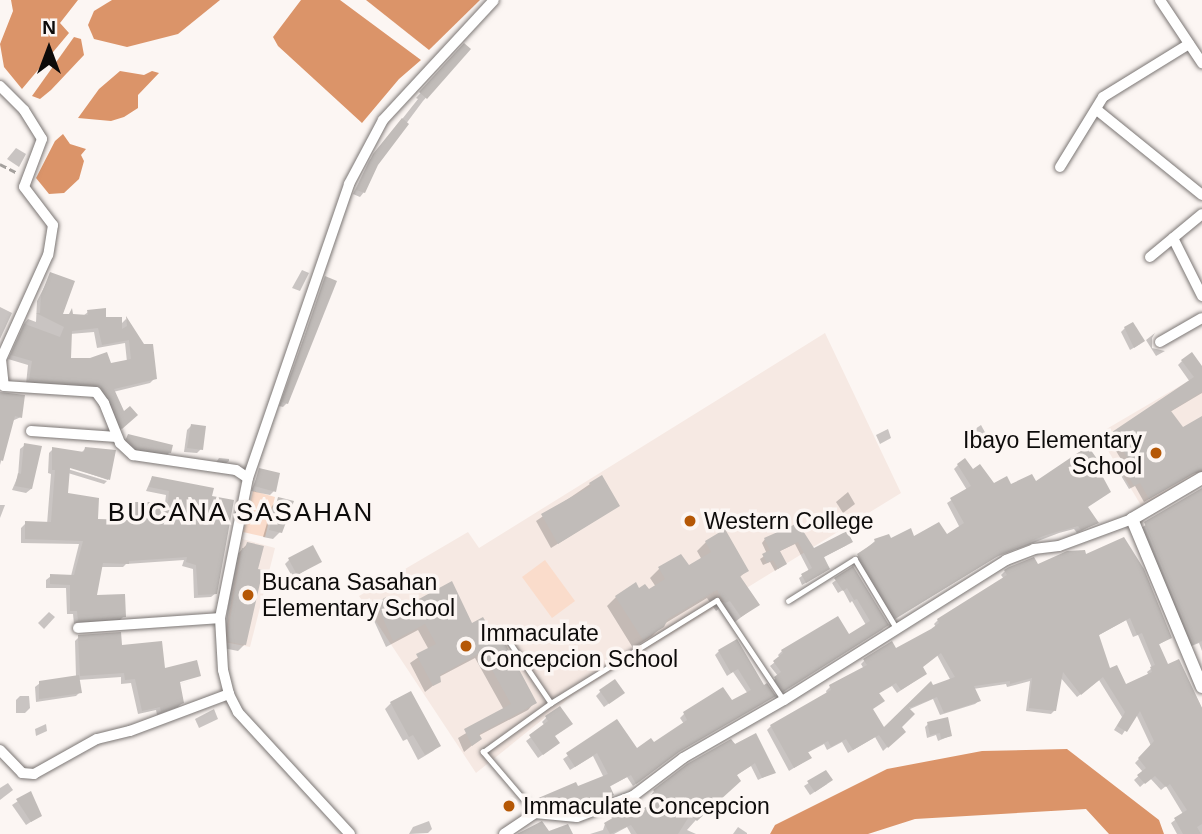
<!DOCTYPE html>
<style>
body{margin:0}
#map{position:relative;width:1202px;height:834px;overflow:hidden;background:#fcf6f3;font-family:Arial,sans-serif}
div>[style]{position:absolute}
.built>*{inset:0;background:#f6e9e3}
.green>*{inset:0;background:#fadccb}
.water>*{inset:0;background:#db9469}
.shadow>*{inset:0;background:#0003}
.building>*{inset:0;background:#c1bcb9}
.path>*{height:2.5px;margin-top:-1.25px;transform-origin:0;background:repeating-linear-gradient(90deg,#a4a09d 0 7px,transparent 0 10.5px)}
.roads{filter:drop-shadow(0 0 2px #7b7674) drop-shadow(0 0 2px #7b7674)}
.service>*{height:4.5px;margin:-2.25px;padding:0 2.25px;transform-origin:2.25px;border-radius:2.25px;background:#fff}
.minor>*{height:10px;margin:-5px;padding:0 5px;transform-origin:5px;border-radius:5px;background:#fff}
.tertiary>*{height:12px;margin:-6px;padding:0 6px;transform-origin:6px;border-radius:6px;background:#fff}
.dots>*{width:19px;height:19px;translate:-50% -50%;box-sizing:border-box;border:4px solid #fcf6f3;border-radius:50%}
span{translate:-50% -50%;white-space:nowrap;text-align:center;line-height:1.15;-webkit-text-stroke:7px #fcf6f3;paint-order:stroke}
.poi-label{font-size:23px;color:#0d0b0a}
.right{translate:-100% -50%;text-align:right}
.left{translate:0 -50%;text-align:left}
.quarter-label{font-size:26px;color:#0d0b0a;letter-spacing:2px}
.north{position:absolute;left:14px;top:14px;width:70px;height:70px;-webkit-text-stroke:5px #fcf6f3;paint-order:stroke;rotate:0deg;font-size:19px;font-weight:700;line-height:28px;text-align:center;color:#0d0b0a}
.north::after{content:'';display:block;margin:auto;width:24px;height:32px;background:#0d0b0a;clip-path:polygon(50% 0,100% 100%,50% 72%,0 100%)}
</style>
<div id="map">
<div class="built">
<div style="clip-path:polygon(825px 333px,901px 493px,573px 695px,476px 773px,359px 596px,468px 532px,479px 548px)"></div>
<div style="clip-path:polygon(1202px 373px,1202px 472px,1142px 507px,1098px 434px)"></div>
<div style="clip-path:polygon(242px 539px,275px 548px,250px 647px,224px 642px)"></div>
</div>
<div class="green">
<div style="clip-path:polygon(253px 491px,275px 497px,265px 537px,243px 532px)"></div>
<div style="clip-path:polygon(545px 560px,575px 601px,552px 618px,522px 577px)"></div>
</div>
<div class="water">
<div style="clip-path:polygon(11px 0,78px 0,60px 23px,69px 33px,22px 89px,4px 67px,0 44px,13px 11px)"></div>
<div style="clip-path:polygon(112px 0,220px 0,178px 34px,127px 47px,94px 39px,88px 25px,94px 11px)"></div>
<div style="clip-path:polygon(301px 0,340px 0,421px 60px,399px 79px,362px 123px,278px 46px,273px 37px)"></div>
<div style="clip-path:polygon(366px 0,480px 0,429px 50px)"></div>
<div style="clip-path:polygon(74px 37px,81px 39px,84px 55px,51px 90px,40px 99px,32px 96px)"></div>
<div style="clip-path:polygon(120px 71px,144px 75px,152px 71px,159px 73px,138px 95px,138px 108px,124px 117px,111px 121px,78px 118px,99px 89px)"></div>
<div style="clip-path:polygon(63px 134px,70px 144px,86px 149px,81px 155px,84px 161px,79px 179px,64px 193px,49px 194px,36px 178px,55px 141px)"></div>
<div style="clip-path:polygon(1067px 749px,1159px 820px,1164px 834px,1109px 834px,1086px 809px,915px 819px,868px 834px,770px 834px,775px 825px,887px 769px,982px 751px)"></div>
</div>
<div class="shadow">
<div style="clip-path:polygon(465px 45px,469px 49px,423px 101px,376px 164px,364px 192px,360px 197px,353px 194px,369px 161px,418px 99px,416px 98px)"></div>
<div style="clip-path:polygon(16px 148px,26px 154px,19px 167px,7px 159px)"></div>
<div style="clip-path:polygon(302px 270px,309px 273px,300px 291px,292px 288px)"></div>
<div style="clip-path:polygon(evenodd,51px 274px,61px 316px,83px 316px,88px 312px,120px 325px,126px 319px,143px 346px,155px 378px,150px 383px,113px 392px,124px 414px,136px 415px,118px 432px,96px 390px,26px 384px,28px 365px,8px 359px,24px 324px,28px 319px,36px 322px,37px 301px,51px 274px,94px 332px,97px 348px,125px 343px,127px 362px,110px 365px,69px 360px,70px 334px,94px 332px)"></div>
<div style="clip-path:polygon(326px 278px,287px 403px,283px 407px,279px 406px)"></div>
<div style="clip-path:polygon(0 307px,12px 313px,0 339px)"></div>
<div style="clip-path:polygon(1125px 328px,1140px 344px,1130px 350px,1121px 332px)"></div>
<div style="clip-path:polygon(1155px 333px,1152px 338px,1152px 348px,1165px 351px,1156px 356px,1146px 340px)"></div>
<div style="clip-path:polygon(1182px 361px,1202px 370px,1202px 393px,1170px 412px,1182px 430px,1202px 418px,1202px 472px,1191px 474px,1144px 502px,1135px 486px,1129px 489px,1117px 469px,1124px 464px,1108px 438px,1190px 382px,1178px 365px)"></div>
<div style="clip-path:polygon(0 393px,21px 417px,12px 421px,0 465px)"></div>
<div style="clip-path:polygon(981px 425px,987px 436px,972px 446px,966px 435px)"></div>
<div style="clip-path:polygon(191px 426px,201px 449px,197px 453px,184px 452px,187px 430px)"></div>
<div style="clip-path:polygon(888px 429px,891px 438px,880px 444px,876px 435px)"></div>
<div style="clip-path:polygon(129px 436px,170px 452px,165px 457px,132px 452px,124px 441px)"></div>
<div style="clip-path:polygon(25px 445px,31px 489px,26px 493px,12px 490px,18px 476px,20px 449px)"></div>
<div style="clip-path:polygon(53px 449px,81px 453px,85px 449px,114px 451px,108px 480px,62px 464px,61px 467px,107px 481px,104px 484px,68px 473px,67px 495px,96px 521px,129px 522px,129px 508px,134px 503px,165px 503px,166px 495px,146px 491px,152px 477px,210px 498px,216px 593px,211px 597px,194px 598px,193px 569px,182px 566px,184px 560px,126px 564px,123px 567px,100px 567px,95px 596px,124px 616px,119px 621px,74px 624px,73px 614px,67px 614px,66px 588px,46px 588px,46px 580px,51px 576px,71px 576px,79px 544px,21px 543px,21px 528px,26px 523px,47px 524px,51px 474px,48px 473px,49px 453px)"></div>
<div style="clip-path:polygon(219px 458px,229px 459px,229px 461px,224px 465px,215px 464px)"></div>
<div style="clip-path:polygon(958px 465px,994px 485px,1011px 487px,1096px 469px,1087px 508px,1097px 523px,1077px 533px,1074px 529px,1059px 533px,996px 557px,892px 621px,854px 559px,875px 541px,946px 536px,960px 528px,947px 503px,967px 490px,954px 469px)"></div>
<div style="clip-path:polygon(260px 470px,274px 491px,270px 495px,251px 491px)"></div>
<div style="clip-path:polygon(590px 484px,618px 506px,551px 548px,536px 521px)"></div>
<div style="clip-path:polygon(1202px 490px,1202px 651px,1199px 643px,1189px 647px,1141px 528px)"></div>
<div style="clip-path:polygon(848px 492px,855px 504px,843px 513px,836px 502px)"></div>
<div style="clip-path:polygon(279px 499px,280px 532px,273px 539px,263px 537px,272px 506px)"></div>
<div style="clip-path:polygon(0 505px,5px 505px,0 518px)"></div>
<div style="clip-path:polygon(798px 525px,813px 551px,847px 545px,822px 558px,824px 572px,802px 585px,799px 578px,809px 571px,795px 544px,778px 552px,785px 564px,775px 571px,770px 562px,763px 565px,760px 559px,767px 554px,762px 543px,765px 539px)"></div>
<div style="clip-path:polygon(706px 542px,747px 570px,739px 578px,757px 605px,731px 625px,720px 608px,716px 611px,707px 598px,664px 624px,652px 636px,633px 648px,607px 606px,616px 597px,638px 590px,648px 592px,656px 587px,650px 578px,659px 569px,688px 568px,702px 560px,697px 551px)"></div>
<div style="clip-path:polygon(247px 544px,245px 644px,238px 651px,223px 648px,229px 599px,227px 599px,235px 557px)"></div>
<div style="clip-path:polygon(evenodd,1085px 557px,1170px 638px,1158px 645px,1167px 666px,1178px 661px,1202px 708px,1202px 834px,1177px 834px,1171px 823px,1183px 814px,1166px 786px,1161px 790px,1150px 778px,1140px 787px,1134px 780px,1143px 772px,1135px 763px,1151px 746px,1136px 714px,1122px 735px,1114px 730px,1122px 717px,1099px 680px,1077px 697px,1060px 677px,1055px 710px,1051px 714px,1026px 711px,1030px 681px,1007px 687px,1006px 684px,973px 689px,979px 701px,975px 704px,940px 715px,933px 699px,908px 710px,900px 727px,903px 732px,883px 751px,875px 737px,848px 753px,842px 742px,827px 750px,824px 744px,807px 753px,810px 758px,789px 771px,767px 730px,771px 726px,827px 694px,826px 691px,830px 687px,864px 669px,861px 664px,865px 660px,896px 650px,936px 627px,934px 624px,938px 620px,1004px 579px,1001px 575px,1005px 571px,1085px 557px,1126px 620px,1133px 637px,1138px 635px,1152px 668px,1147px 672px,1149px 676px,1126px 686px,1109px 671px,1097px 636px,1126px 620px,1085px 557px,937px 655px,951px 681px,932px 688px,884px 730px,872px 709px,878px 694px,892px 686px,897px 693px,921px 677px,921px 667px,937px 655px)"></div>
<div style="clip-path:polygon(289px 560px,320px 561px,293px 578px,285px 564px)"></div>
<div style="clip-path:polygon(853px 568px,883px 629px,780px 694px,772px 682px,778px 676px,770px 666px,780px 658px,778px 655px,782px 651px,849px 636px,866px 625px,852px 601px,850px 603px,843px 590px,838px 593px,832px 583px)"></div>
<div style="clip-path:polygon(377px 604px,394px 614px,471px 625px,535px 702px,528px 710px,478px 736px,480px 739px,464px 752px,458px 738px,504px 710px,475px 658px,439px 677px,439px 681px,425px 692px,410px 663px,429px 650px,418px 630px,386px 647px,370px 612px)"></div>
<div style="clip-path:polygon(49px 612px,55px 617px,44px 629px,38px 623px)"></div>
<div style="clip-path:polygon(79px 637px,120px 647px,164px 670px,199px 676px,171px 682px,172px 686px,195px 679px,179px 684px,183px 702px,178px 707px,157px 715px,156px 710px,138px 714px,131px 683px,121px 684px,121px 677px,78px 680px,80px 692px,76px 696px,36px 702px,35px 687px,40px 683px,76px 677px,75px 641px)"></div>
<div style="clip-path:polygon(719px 651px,773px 696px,673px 755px,633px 786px,627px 777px,609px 787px,612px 795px,608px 799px,569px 813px,564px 812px,561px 804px,546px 811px,534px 809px,533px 805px,537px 801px,604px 778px,593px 756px,570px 770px,563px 759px,617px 722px,637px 750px,654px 744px,684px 724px,680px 718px,684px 714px,722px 689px,731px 702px,748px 694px,733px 672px,727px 676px,715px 655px)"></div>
<div style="clip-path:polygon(601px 691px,618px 697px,604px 707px,596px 696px)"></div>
<div style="clip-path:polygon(20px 696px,29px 696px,30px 708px,25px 713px,16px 713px,16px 700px)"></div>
<div style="clip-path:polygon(391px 703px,439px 745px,433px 751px,418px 760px,407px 739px,403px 741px,385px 709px)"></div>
<div style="clip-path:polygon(560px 708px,553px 747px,538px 758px,526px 741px,545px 726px,542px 722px,546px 718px)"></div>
<div style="clip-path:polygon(214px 709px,218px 719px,199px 728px,195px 719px)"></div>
<div style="clip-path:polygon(46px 724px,47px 731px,36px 736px,35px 729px)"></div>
<div style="clip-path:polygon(928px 724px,950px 736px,938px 741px,936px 735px,927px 738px,925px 727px)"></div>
<div style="clip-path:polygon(731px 741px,774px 772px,758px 780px,751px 766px,735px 776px,687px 830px,696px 834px,631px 834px,627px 827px,614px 834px,590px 834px,603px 830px,605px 824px,613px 820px,611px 817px,615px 813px,629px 819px,657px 803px,651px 795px,654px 791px)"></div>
<div style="clip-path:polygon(826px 772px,827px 784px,810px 795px,804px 786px)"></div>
<div style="clip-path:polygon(8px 783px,13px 790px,0 800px,0 788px)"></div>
<div style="clip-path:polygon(30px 793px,40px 816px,26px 825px,12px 805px)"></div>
<div style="clip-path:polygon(429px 821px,432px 829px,428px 833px,409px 834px,413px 827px)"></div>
<div style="clip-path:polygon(738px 827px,747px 833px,747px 834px,733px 834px)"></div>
</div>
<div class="building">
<div style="clip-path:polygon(464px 43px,471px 49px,427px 99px,419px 92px)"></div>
<div style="clip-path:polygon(402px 118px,409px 124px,378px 165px,365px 193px,356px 190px,373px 154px)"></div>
<div style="clip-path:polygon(evenodd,50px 272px,75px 281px,63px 314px,69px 314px,72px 308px,73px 314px,88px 315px,87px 310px,106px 308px,106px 317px,122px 317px,122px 329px,127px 326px,126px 316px,144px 344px,153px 344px,157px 379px,114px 389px,124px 411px,130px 406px,138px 415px,122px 429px,111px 400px,100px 386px,29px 380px,32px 361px,11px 355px,25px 324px,60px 337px,64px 327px,36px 313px,40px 313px,41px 295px,50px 272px,98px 328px,102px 345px,129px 340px,131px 359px,111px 363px,107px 352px,90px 358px,71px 358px,72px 331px,98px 328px)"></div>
<div style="clip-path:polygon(325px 276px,337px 281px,288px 404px,282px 402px)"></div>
<div style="clip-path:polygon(1133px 322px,1145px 341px,1134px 348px,1124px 327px)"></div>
<div style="clip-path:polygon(1192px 352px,1202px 366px,1202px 392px,1171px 411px,1183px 427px,1202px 416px,1202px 469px,1149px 499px,1140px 483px,1134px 486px,1121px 464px,1128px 459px,1112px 432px,1194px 377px,1181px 360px)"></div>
<div style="clip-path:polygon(0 392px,25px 395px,22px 418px,15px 416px,3px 461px,0 460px)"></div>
<div style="clip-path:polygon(191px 424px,206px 426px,203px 450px,187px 448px)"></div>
<div style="clip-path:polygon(128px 434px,173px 445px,171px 453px,136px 448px,126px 439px)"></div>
<div style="clip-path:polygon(24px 443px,42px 446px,32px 489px,15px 486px,18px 473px,21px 474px)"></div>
<div style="clip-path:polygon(1088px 446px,1102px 466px,1098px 468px,1111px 492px,1088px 507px,1099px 523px,1081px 530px,1078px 526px,1046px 535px,1003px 553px,896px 618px,857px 554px,875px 542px,874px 539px,889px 534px,891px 538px,911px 528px,914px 536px,939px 522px,947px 534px,964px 523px,950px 498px,971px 486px,957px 464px,965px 458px,973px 469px,980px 464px,994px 483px,1007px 476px,1011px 484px,1032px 474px,1036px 481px)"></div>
<div style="clip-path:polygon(52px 447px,84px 452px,85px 447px,116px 450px,110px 480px,70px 468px,68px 493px,99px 498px,98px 519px,132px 520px,133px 502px,168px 502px,169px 491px,149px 487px,152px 476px,214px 488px,212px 496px,234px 500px,217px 594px,198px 595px,196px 565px,186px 562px,187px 557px,129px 561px,129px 564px,103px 563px,97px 595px,125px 594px,126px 617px,78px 621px,77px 611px,70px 611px,70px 585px,50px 584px,50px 574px,74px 575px,83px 541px,25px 539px,25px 521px,51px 522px,55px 470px,52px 470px)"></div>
<div style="clip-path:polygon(259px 468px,280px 473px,276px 492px,254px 486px)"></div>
<div style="clip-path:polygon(602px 475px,620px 506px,558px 544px,541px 514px,591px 486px,589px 483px)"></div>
<div style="clip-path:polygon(1202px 488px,1202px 641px,1194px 644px,1144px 522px)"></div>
<div style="clip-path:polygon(278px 497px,294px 501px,282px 533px,269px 530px)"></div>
<div style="clip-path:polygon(798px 523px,814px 548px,847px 531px,853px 542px,824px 557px,830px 569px,806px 583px,801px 574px,812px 568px,798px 542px,780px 551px,787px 564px,778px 569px,773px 560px,767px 563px,762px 554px,770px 550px,764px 538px)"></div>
<div style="clip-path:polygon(725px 529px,749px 571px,740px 576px,760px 605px,741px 617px,730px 601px,725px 603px,717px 590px,668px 619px,664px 627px,643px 640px,615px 596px,636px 582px,639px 588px,645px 584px,649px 589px,665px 579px,658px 567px,681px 554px,689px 565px,711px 552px,705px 541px)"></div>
<div style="clip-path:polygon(evenodd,1124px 537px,1144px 569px,1172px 638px,1159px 644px,1168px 664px,1179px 659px,1202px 708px,1202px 824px,1197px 827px,1201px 834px,1183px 834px,1174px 818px,1187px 810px,1170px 784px,1166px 787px,1155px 776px,1145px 784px,1137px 775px,1146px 768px,1138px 758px,1154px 741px,1140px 711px,1127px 732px,1117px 726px,1125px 712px,1103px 677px,1081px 695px,1063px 672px,1056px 711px,1029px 708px,1032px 678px,1010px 684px,1010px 681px,974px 686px,981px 701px,944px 713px,937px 697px,909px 708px,915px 714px,902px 727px,906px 732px,888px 748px,879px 735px,853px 750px,846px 739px,831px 747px,828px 741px,808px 752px,812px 758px,794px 768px,770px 725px,831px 690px,829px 685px,867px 665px,863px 659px,892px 641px,896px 648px,931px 629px,939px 623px,937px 619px,1007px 575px,1004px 570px,1009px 567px,1034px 557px,1038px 564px,1067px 551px,1085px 550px,1086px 554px,1124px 537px,1130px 618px,1137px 635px,1142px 633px,1155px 665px,1150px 667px,1152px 672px,1126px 684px,1117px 665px,1110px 668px,1099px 635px,1130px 618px,1124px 537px,941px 653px,955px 677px,933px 685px,931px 681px,884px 727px,873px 709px,885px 701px,879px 693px,896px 683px,901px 690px,927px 674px,923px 667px,941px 653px)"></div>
<div style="clip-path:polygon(247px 542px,264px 546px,258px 569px,263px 570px,246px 645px,229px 642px,228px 631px,242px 548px,245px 549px)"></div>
<div style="clip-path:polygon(313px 545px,322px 562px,297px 575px,288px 558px)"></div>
<div style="clip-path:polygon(853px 566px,889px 625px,784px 691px,774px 677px,781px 672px,773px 661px,783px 653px,781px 650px,838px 616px,849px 634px,870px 621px,857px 599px,854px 600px,847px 588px,843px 591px,834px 578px)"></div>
<div style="clip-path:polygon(452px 581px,472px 623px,483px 617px,499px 644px,505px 643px,537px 703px,479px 734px,482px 739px,472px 746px,464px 729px,511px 704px,482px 652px,440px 675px,441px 682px,433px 686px,416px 654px,436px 644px,425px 624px,393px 641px,376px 603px,386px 597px,395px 612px)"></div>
<div style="clip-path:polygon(121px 632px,122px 645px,162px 641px,165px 668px,197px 660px,201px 676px,180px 682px,184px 703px,161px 712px,160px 707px,142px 711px,135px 679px,125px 680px,124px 673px,80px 676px,78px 635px)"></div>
<div style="clip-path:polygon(737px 639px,764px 685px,767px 683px,776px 696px,679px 752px,639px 782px,636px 784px,631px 775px,610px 786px,614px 795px,574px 809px,568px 809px,565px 801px,552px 807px,538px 806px,536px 799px,576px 782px,578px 786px,608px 774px,597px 753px,575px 767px,566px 753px,617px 719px,637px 748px,651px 738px,654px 742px,687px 720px,683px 712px,723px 687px,732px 700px,751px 690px,738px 669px,731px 673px,718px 650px)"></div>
<div style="clip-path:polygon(79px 675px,82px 693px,39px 699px,39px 681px)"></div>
<div style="clip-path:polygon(615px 679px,625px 693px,609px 704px,599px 690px)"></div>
<div style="clip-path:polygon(411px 691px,441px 746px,425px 755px,413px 735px,409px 737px,390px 702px)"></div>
<div style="clip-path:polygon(560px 706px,573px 724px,555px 736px,560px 743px,543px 755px,529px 735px,548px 721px,545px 716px)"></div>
<div style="clip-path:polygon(948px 717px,952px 736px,941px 739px,940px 733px,930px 735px,927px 722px)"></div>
<div style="clip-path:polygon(756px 733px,776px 773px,762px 778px,755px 763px,737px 775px,741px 781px,697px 821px,690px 815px,678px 834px,637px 834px,631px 825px,610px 834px,604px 823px,616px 816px,614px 812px,625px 807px,630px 816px,660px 799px,653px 790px,687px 764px,731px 739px,735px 744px)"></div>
<div style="clip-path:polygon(826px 770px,833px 780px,815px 792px,807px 781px)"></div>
<div style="clip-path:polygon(31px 791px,42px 816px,31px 822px,16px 799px)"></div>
<div style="clip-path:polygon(542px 821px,549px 831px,568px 824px,573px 834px,517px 834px)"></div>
</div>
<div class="path">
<div style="left:0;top:164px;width:20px;rotate:27deg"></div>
</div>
<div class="roads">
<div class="service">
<div style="left:788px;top:601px;width:79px;rotate:-32.1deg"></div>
<div style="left:855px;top:559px;width:82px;rotate:59deg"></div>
<div style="left:505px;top:635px;width:82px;rotate:55.9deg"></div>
<div style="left:534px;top:812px;width:79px;rotate:-130.4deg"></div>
<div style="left:483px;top:752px;width:84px;rotate:-35.8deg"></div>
<div style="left:551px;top:703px;width:195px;rotate:-31.8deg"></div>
<div style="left:717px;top:600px;width:120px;rotate:56.2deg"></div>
</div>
<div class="minor">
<div style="left:1160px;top:0;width:76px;rotate:56.3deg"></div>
<div style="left:0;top:86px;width:34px;rotate:45deg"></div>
<div style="left:24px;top:110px;width:34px;rotate:58deg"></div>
<div style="left:42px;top:139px;width:51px;rotate:110.6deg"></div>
<div style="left:24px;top:187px;width:48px;rotate:52.7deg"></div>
<div style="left:53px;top:225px;width:30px;rotate:99deg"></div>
<div style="left:48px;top:255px;width:114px;rotate:114.3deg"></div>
<div style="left:1px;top:359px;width:27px;rotate:84deg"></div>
<div style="left:4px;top:386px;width:92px;rotate:3.7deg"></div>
<div style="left:96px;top:392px;width:14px;rotate:54deg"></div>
<div style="left:104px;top:403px;width:43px;rotate:68.2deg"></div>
<div style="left:120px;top:443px;width:18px;rotate:43deg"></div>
<div style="left:133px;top:455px;width:104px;rotate:8.3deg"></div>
<div style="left:236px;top:470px;width:14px;rotate:34deg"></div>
<div style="left:1097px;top:110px;width:135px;rotate:39deg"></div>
<div style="left:1060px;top:167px;width:82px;rotate:-58.4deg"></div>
<div style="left:1103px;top:97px;width:101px;rotate:-31.6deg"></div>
<div style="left:1173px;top:238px;width:65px;rotate:63.4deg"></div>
<div style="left:1150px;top:257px;width:67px;rotate:-39.6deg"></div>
<div style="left:1160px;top:342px;width:48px;rotate:-29.7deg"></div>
<div style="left:31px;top:431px;width:86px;rotate:4deg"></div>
<div style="left:78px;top:628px;width:142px;rotate:-4deg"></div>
<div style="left:0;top:750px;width:32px;rotate:46deg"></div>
<div style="left:22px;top:773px;width:12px;rotate:5deg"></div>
<div style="left:34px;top:774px;width:72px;rotate:-29.1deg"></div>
<div style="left:97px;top:739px;width:34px;rotate:-14deg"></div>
<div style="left:130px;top:731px;width:106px;rotate:-20.5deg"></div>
<div style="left:350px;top:834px;width:166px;rotate:-132.6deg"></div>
<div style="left:238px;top:712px;width:20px;rotate:-117deg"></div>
<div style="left:229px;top:694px;width:25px;rotate:-104deg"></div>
<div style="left:223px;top:670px;width:52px;rotate:-93.3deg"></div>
<div style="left:220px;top:618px;width:143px;rotate:-78.7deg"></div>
<div style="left:248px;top:478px;width:311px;rotate:-71deg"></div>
<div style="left:349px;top:184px;width:72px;rotate:-62deg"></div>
<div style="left:383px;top:120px;width:163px;rotate:-47.2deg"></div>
<div style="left:504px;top:834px;width:37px;rotate:-34deg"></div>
<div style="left:535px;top:813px;width:42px;rotate:5.4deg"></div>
<div style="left:577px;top:817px;width:60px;rotate:-20.6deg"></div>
<div style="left:633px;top:796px;width:63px;rotate:-37.2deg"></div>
<div style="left:683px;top:758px;width:116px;rotate:-29.9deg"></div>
<div style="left:784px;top:700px;width:262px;rotate:-32.2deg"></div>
<div style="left:1006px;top:560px;width:30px;rotate:-21deg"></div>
<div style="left:1034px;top:549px;width:25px;rotate:-7deg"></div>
<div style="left:1059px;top:546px;width:78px;rotate:-20.3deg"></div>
</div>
<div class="tertiary">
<div style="left:1202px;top:478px;width:81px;rotate:149.6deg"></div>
<div style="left:1132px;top:519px;width:182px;rotate:67.4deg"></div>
</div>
</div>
<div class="dots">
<div style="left:1156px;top:453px;background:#b55806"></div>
<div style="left:690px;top:521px;background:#b55806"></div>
<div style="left:248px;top:595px;background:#b55806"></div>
<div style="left:466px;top:646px;background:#b55806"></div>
<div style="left:509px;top:806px;background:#b55806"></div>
</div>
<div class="poi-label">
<span class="right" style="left:1142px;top:453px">Ibayo Elementary<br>School</span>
<span class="left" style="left:704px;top:521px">Western College</span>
<span class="left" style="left:262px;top:595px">Bucana Sasahan<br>Elementary School</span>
<span class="left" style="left:480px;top:646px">Immaculate<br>Concepcion School</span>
<span class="left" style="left:523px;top:806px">Immaculate Concepcion</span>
</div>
<div class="quarter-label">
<span style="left:241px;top:513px">BUCANA SASAHAN</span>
</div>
<div class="north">N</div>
</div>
